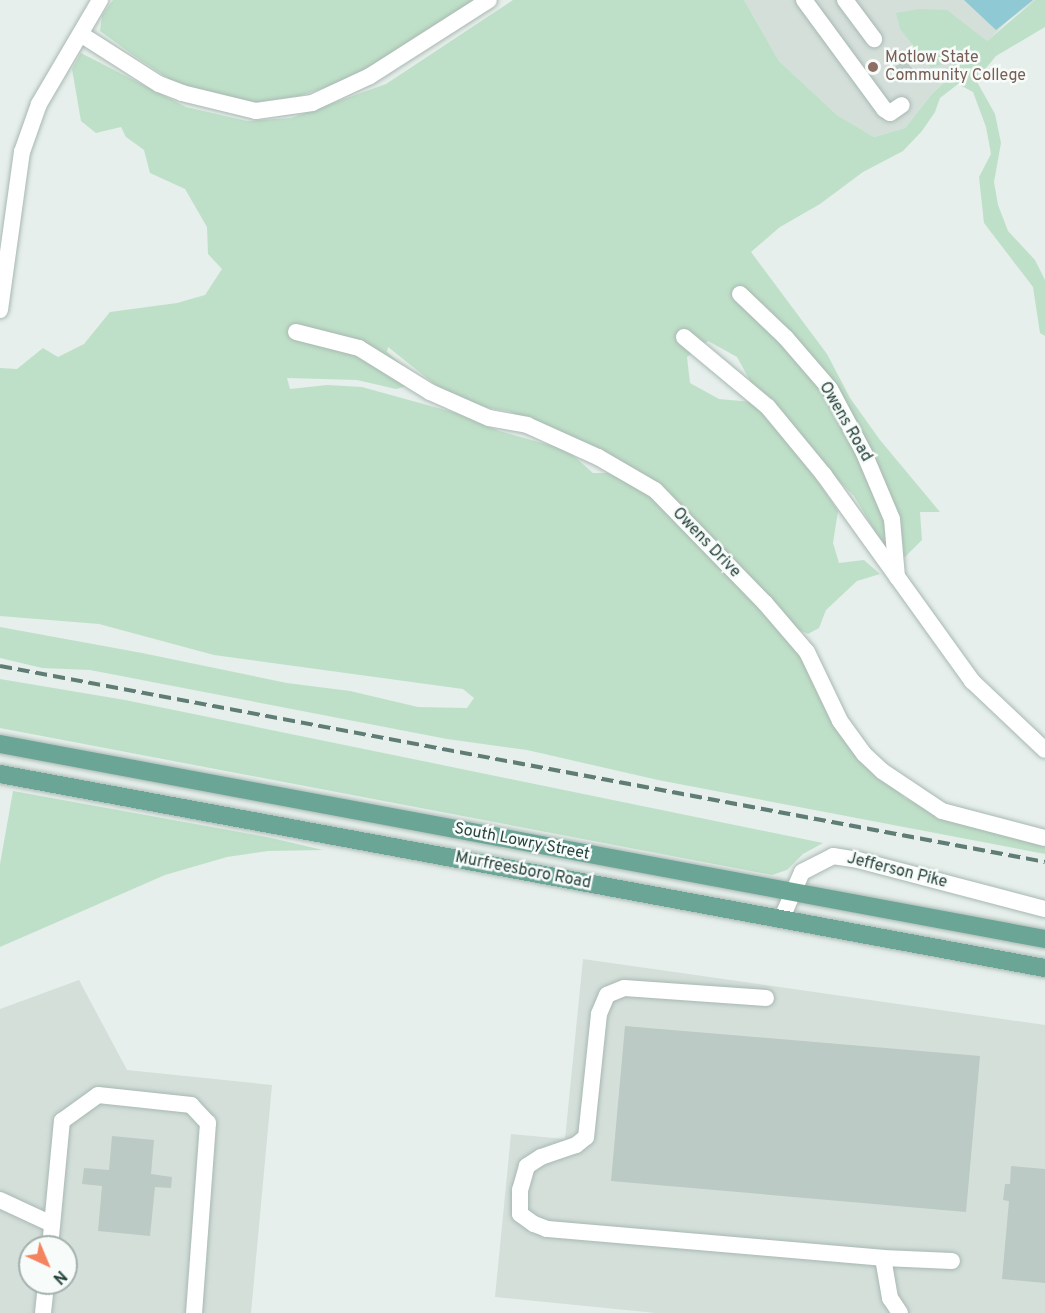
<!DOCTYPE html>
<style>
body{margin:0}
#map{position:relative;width:1045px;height:1313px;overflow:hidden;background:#e6efeb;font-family:Overpass,sans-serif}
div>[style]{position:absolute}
.built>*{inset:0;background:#d4dfda}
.green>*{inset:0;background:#bfe0c8}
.water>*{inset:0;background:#8ec9d4}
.building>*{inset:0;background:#bbcac4}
.roads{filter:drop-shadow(0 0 2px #a8b8b2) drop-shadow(0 0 2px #a8b8b2)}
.minor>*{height:16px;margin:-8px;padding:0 8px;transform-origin:8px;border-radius:8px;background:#fff}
.major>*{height:18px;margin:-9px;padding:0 9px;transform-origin:9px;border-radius:9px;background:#6aa596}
.rail>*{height:4px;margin-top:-2px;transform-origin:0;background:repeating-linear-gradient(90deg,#5f7d75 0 12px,transparent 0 18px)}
.dots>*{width:16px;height:16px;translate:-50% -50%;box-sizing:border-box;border:3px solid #f7fbf9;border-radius:50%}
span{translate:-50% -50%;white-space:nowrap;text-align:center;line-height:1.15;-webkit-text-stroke:5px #f7fbf9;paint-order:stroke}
.education-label{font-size:16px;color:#785e54}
.left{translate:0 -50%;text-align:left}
.street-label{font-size:16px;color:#24423a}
.north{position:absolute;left:18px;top:1235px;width:60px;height:60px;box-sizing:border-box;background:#f7fbf9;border:2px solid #a3b1ad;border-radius:50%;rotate:136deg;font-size:16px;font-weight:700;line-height:24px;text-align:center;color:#24423a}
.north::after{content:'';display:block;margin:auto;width:21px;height:27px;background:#f4845f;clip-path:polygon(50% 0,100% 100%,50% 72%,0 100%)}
</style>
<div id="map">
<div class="built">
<div style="clip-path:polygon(744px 0,1035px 0,1008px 21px,931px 95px,905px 128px,874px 137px,837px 115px,779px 61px)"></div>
<div style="clip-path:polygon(583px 959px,1045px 1025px,1045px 1313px,656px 1313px,495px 1297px,511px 1134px,565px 1139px)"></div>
<div style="clip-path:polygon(evenodd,79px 980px,127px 1070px,272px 1085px,251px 1313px,0 1313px,0 1009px,79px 980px,30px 1247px,66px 1247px,66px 1283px,30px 1283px,30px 1247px)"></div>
</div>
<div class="green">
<div style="clip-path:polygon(113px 0,477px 0,394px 55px,341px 82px,300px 96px,253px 103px,207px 93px,171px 80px,133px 55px,100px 31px,102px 16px)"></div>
<div style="clip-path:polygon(513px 0,744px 0,779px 61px,837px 115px,874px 137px,905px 128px,931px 95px,954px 73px,952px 61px,931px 68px,900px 29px,896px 13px,919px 9px,947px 10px,987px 41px,1035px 0,1045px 0,1045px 27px,996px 56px,976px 80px,995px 114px,1001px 143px,994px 182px,998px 205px,1008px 231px,1035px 260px,1045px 280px,1045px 336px,1040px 333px,1033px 287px,984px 223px,979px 177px,991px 154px,986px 127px,973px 92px,958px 84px,940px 98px,935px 112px,922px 131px,903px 151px,863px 172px,820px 204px,780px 227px,751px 252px,827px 354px,850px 398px,880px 440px,940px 512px,920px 512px,922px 540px,902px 560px,886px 550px,854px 496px,818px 460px,753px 386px,737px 357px,708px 341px,687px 357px,690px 383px,719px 399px,752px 402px,807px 465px,838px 511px,833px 543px,839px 563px,864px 560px,880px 574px,857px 581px,826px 610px,819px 628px,808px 634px,793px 627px,710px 536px,655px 487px,594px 460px,576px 443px,535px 422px,508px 411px,470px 405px,437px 386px,388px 347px,387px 352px,422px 382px,396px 389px,357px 380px,287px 378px,290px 389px,327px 385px,362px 387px,456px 413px,499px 431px,567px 450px,593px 473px,608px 473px,654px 497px,772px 617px,806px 661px,848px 746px,905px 798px,942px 815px,1045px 841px,1045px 854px,658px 780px,527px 750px,447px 739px,90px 670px,42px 668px,0 658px,0 627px,142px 653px,287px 683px,350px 691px,418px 707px,467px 708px,474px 698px,463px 689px,214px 655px,99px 624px,0 616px,0 368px,17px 369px,43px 348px,58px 357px,84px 344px,110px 312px,177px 303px,205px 295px,222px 269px,208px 254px,207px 227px,185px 189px,150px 173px,144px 150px,126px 137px,121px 127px,96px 133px,81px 121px,72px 69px,81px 53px,186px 107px,247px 121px,291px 118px,386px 84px)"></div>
<div style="clip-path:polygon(0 679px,125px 700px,823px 843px,803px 854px,787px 870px,772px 875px,0 728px)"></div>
<div style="clip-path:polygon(13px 791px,267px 837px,323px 850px,268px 851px,227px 857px,165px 875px,0 947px,0 864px)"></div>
</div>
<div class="water">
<div style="clip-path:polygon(964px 0,1033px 0,996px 30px)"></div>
</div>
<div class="building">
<div style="clip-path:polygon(903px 59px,915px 71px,905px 80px,894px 68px)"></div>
<div style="clip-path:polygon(625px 1026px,980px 1056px,966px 1212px,611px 1181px)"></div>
<div style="clip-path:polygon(112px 1136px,154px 1140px,151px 1174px,172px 1177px,171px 1188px,155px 1187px,150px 1236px,98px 1231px,102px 1186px,82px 1184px,84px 1168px,109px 1170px)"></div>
<div style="clip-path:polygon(1011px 1166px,1045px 1169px,1045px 1283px,1002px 1279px,1009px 1201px,1003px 1200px,1005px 1184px,1010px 1184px)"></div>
</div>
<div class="roads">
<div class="minor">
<div style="left:804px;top:0;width:135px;rotate:53.7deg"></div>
<div style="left:884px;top:109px;width:7px;rotate:34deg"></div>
<div style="left:890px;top:113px;width:14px;rotate:-34deg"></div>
<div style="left:845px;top:0;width:49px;rotate:53.4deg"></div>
<div style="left:82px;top:35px;width:91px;rotate:32.5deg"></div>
<div style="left:159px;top:84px;width:25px;rotate:21deg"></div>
<div style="left:182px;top:93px;width:76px;rotate:13.7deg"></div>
<div style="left:256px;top:111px;width:57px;rotate:-8.1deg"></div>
<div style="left:312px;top:103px;width:64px;rotate:-25deg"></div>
<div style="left:370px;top:76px;width:141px;rotate:-32.6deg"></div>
<div style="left:740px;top:294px;width:64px;rotate:43.7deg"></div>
<div style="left:786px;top:338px;width:67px;rotate:49.2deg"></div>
<div style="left:830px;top:389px;width:72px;rotate:62deg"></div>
<div style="left:864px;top:453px;width:72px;rotate:67deg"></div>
<div style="left:892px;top:519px;width:58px;rotate:85.1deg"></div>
<div style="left:0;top:310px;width:160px;rotate:-82.1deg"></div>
<div style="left:22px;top:152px;width:51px;rotate:-70.5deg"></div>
<div style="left:39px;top:104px;width:121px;rotate:-59.6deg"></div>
<div style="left:296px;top:332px;width:65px;rotate:14.3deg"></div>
<div style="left:359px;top:348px;width:84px;rotate:31.8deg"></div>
<div style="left:430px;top:392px;width:64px;rotate:23.8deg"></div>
<div style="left:489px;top:418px;width:39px;rotate:10deg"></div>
<div style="left:527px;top:425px;width:78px;rotate:24.3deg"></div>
<div style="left:598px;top:457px;width:66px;rotate:30.1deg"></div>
<div style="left:655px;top:490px;width:158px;rotate:45.8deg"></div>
<div style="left:765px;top:603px;width:65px;rotate:49.4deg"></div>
<div style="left:807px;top:652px;width:76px;rotate:64.4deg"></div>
<div style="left:840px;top:721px;width:41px;rotate:54deg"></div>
<div style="left:864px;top:754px;width:25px;rotate:43deg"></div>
<div style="left:882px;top:771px;width:72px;rotate:33.7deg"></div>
<div style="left:942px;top:811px;width:106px;rotate:14.7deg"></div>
<div style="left:684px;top:337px;width:109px;rotate:39.8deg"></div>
<div style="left:768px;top:407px;width:88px;rotate:50.5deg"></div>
<div style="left:824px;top:475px;width:254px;rotate:54.3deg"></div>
<div style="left:972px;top:681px;width:100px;rotate:43.4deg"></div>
<div style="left:781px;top:920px;width:52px;rotate:-66.4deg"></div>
<div style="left:802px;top:872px;width:35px;rotate:-27deg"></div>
<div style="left:833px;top:856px;width:25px;rotate:9deg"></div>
<div style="left:858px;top:860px;width:193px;rotate:14.7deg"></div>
<div style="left:766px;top:998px;width:142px;rotate:-176deg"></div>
<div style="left:624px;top:988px;width:18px;rotate:158deg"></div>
<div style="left:607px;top:995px;width:21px;rotate:113deg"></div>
<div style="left:599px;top:1014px;width:124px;rotate:96deg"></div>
<div style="left:586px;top:1137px;width:13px;rotate:141deg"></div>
<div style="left:576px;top:1145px;width:37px;rotate:161deg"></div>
<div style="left:541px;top:1157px;width:17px;rotate:147deg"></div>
<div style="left:527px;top:1166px;width:25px;rotate:106deg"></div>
<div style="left:520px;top:1190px;width:24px;rotate:90deg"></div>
<div style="left:520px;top:1214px;width:17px;rotate:36deg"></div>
<div style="left:534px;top:1224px;width:14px;rotate:21deg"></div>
<div style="left:547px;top:1229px;width:337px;rotate:4.9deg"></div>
<div style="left:883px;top:1258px;width:41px;rotate:80.1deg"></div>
<div style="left:890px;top:1298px;width:18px;rotate:56deg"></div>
<div style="left:0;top:1200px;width:57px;rotate:24.8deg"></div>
<div style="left:50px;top:1247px;width:127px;rotate:-84.6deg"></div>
<div style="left:62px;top:1121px;width:44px;rotate:-35.8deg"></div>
<div style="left:98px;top:1095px;width:94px;rotate:6.1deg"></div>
<div style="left:191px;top:1105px;width:25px;rotate:47deg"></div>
<div style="left:208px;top:1123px;width:191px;rotate:94.2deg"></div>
<div style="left:883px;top:1258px;width:69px;rotate:2.5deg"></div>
<div style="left:43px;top:1313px;width:30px;rotate:-84deg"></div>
</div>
<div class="major">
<div style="left:0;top:744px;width:1063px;rotate:10.57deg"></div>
<div style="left:0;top:774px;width:1063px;rotate:10.52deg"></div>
</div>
</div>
<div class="rail">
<div style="left:0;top:666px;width:1063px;rotate:10.62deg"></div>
</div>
<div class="dots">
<div style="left:873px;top:67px;background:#8d6e63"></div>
</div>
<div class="education-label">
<span class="left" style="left:885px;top:67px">Motlow State<br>Community College</span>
</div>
<div class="street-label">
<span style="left:845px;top:422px;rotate:60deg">Owens Road</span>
<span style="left:706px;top:543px;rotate:46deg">Owens Drive</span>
<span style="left:522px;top:842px;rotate:11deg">South Lowry Street</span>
<span style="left:523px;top:871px;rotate:11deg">Murfreesboro Road</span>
<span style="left:897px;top:871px;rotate:14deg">Jefferson Pike</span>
</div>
<div class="north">N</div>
</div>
